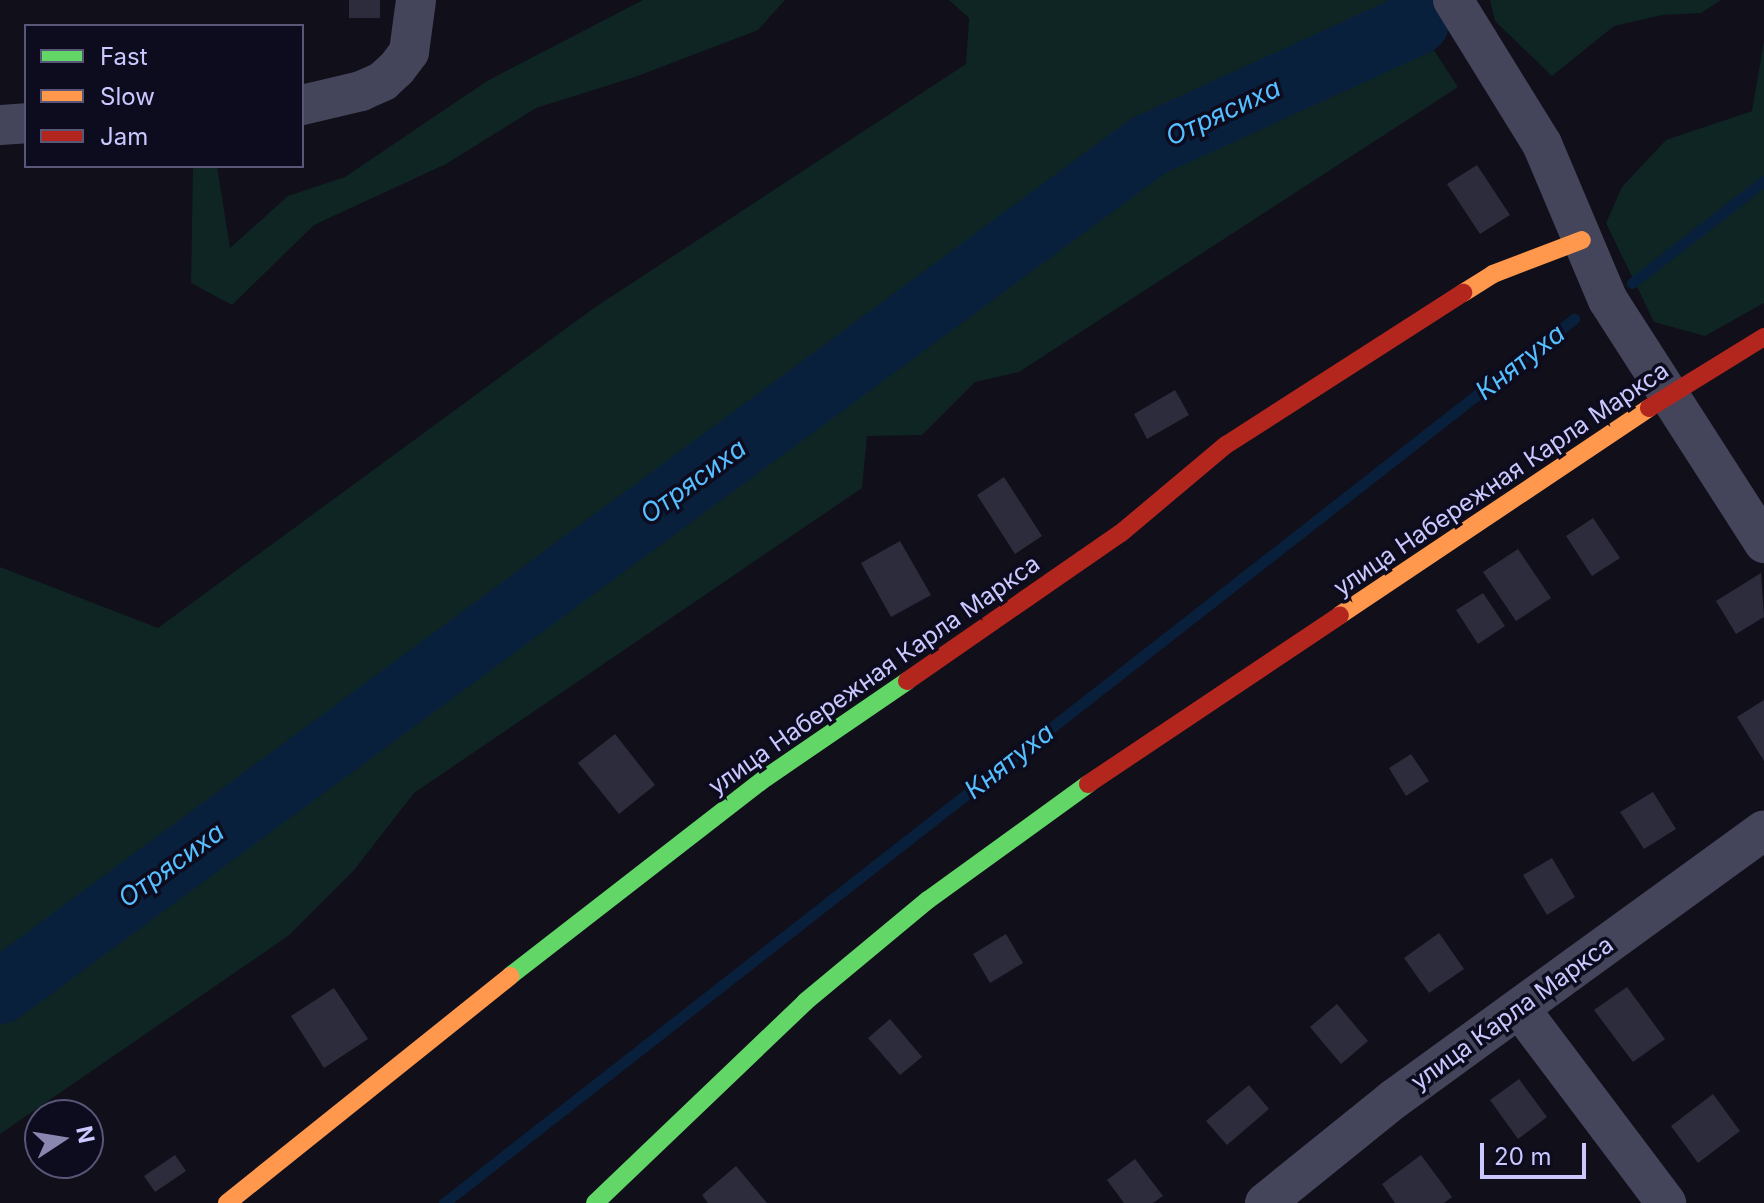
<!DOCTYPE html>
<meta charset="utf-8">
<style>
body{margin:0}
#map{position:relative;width:1764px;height:1203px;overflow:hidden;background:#100f1a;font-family:Inter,sans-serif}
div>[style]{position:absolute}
.green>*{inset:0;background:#0e2524}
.stream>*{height:11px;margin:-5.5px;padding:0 5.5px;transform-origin:5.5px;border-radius:5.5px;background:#09203d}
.river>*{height:64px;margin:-32px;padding:0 32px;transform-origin:32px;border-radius:32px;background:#09203d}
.building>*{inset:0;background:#2d2c3d}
.street>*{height:40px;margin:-20px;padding:0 20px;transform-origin:20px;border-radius:20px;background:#44455b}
.fast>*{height:18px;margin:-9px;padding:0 9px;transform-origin:9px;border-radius:9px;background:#63d668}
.slow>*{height:18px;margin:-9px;padding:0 9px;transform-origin:9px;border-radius:9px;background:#ff974d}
.jam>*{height:18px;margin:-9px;padding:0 9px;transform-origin:9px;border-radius:9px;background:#b3261e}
span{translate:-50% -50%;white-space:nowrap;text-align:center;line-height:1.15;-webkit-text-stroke:7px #0d0b1e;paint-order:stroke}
.street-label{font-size:24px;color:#cac8ff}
.water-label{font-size:26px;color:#56bfff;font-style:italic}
.legend{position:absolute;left:24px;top:24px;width:280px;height:144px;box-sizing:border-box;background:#0d0b1e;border:2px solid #595778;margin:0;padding:10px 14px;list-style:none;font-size:24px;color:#cac8ff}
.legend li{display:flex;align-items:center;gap:16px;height:40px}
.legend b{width:40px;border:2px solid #595778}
.north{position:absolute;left:24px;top:1099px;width:80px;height:80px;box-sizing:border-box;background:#0d0b1e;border:2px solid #595778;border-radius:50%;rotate:78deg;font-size:22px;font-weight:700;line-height:32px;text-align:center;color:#cac8ff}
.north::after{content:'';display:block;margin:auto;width:28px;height:36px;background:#8987af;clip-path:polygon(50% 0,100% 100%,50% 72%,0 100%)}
.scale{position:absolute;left:1480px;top:1143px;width:106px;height:36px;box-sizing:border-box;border:4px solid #cac8ff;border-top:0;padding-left:10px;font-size:24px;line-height:28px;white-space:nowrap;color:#cac8ff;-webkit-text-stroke:6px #0d0b1e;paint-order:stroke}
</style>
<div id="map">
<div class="green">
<div style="clip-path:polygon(643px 0,785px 0,758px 30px,635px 77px,536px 108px,446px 164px,314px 225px,232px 305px,191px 283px,193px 166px,217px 166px,230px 248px,288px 196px,345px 177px,487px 81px)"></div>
<div style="clip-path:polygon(949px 0,1401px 0,1458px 87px,1019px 372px,975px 382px,922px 435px,867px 436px,862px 488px,414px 793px,354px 870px,288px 936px,0 1134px,0 567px,158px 628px,594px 308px,966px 64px,969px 18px)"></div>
<div style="clip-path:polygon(1490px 0,1721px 0,1701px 13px,1662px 15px,1614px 26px,1552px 76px,1495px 21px)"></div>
<div style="clip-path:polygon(1764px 41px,1764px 303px,1705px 336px,1654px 322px,1606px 223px,1622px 187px,1666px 140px,1752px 111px)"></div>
</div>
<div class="stream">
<div style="left:1632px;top:283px;width:167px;rotate:-37.7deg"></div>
<div style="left:444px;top:1203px;width:1435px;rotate:-38.04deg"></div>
</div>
<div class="river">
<div style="left:0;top:992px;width:1426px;rotate:-36.39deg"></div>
<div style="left:1148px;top:146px;width:296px;rotate:-24.6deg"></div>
</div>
<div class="building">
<div style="clip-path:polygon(349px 0,380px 0,380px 18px,349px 18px)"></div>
<div style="clip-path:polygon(1477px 165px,1510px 215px,1480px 234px,1447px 184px)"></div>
<div style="clip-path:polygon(1175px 390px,1189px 415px,1147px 439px,1134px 414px)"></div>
<div style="clip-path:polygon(1004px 477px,1042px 536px,1015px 554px,977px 495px)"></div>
<div style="clip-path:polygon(1593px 518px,1620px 558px,1592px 576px,1566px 536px)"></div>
<div style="clip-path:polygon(900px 541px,931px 595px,891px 617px,861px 563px)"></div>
<div style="clip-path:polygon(1518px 549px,1551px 598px,1516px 621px,1483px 572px)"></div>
<div style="clip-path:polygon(1761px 573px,1764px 617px,1736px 634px,1716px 601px)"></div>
<div style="clip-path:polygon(1483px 593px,1505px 626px,1478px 644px,1456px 610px)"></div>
<div style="clip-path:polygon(1764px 700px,1764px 761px,1737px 717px)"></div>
<div style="clip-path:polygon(615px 734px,655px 785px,619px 814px,578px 763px)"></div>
<div style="clip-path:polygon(1411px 754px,1429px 781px,1406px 796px,1389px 768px)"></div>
<div style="clip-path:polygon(1653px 792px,1676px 829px,1644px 849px,1620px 812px)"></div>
<div style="clip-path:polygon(1552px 858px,1575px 897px,1547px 915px,1523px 875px)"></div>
<div style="clip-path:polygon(1439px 933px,1464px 969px,1429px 993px,1404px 958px)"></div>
<div style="clip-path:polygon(1006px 934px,1023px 963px,990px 983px,973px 954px)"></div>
<div style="clip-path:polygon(1627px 987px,1665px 1039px,1633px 1062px,1594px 1010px)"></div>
<div style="clip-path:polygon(334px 988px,368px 1039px,324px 1068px,291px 1016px)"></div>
<div style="clip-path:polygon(1337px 1004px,1368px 1041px,1341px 1064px,1310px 1027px)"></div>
<div style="clip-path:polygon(890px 1019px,922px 1057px,900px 1075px,868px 1038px)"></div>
<div style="clip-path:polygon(1519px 1079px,1547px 1117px,1518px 1139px,1490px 1100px)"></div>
<div style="clip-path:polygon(1249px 1085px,1269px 1109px,1227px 1145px,1206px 1121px)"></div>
<div style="clip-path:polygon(1713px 1094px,1740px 1131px,1698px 1163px,1671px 1126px)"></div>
<div style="clip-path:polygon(175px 1155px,186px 1171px,155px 1192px,144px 1176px)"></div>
<div style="clip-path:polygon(1421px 1155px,1452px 1197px,1444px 1203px,1395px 1203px,1382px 1184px)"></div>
<div style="clip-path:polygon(1135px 1159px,1163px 1196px,1153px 1203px,1124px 1203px,1107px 1180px)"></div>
<div style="clip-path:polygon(736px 1166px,767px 1203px,708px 1203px,702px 1195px)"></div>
</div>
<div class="street">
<div style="left:1453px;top:0;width:169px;rotate:58.3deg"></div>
<div style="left:1542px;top:144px;width:169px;rotate:67.1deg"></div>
<div style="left:1608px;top:300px;width:289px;rotate:57.3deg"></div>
<div style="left:302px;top:105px;width:61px;rotate:-13.3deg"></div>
<div style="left:361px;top:91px;width:24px;rotate:-24deg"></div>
<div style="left:383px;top:81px;width:19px;rotate:-43deg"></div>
<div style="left:397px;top:68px;width:20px;rotate:-53deg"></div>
<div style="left:409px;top:52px;width:52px;rotate:-82.3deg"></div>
<div style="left:0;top:125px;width:26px;rotate:-4deg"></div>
<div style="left:1520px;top:1009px;width:243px;rotate:53deg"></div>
<div style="left:1265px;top:1203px;width:166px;rotate:-38.9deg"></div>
<div style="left:1394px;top:1099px;width:457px;rotate:-36deg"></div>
</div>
<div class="fast">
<div style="left:510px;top:976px;width:325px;rotate:-37.8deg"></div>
<div style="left:767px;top:777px;width:170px;rotate:-34.4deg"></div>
<div style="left:595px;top:1203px;width:291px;rotate:-43.7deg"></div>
<div style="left:805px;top:1002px;width:160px;rotate:-39.7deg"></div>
<div style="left:928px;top:900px;width:198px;rotate:-35.9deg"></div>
</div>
<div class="slow">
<div style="left:1463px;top:293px;width:36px;rotate:-32deg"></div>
<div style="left:1493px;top:274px;width:95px;rotate:-20.9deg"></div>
<div style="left:1340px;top:615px;width:372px;rotate:-33.8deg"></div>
<div style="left:227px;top:1203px;width:363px;rotate:-38.7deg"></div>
</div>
<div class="jam">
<div style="left:1649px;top:408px;width:135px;rotate:-31.7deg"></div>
<div style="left:907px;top:681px;width:260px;rotate:-34.7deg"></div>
<div style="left:1121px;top:533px;width:137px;rotate:-40deg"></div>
<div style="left:1226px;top:445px;width:282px;rotate:-32.7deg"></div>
<div style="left:1088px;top:784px;width:303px;rotate:-33.8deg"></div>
</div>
<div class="street-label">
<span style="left:1501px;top:479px;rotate:-34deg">улица Набережная Карла Маркса</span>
<span style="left:874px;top:675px;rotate:-35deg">улица Набережная Карла Маркса</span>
<span style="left:1512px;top:1013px;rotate:-36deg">улица Карла Маркса</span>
</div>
<div class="water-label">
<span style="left:1223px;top:112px;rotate:-25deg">Отрясиха</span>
<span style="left:1520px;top:362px;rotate:-38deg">Княтуха</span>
<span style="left:693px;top:481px;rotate:-36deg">Отрясиха</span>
<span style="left:1009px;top:761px;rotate:-38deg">Княтуха</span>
<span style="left:171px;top:865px;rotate:-36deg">Отрясиха</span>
</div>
<ul class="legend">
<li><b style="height:10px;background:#63d668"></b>Fast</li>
<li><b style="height:10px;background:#ff974d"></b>Slow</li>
<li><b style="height:10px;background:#b3261e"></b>Jam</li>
</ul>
<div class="north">N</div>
<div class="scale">20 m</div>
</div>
